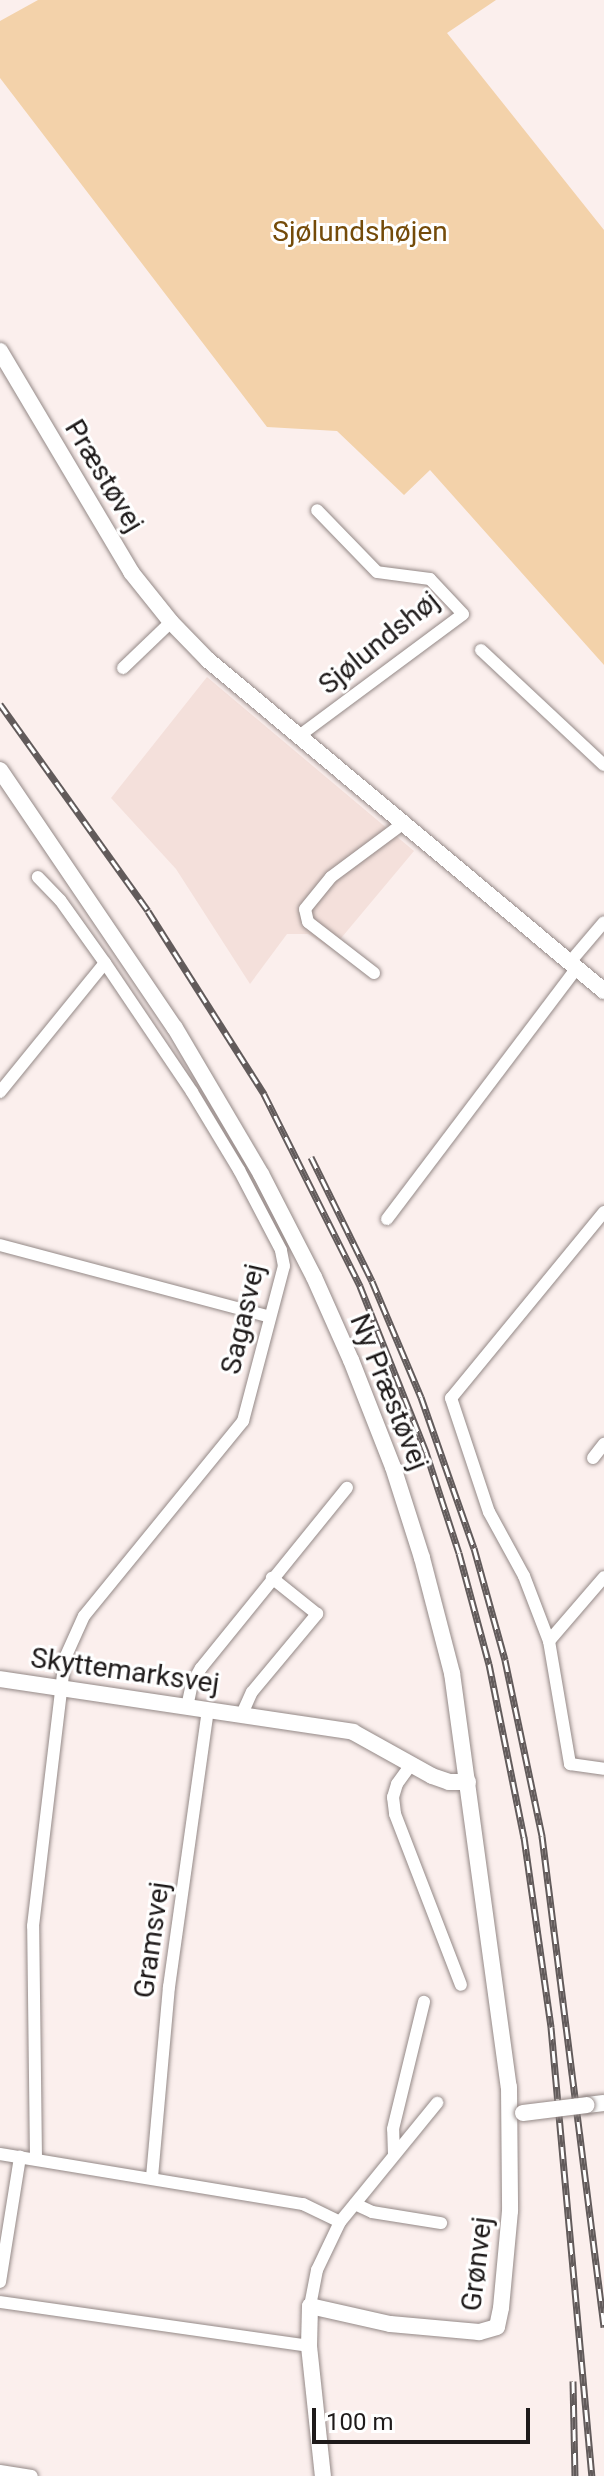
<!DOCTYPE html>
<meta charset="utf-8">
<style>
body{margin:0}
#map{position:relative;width:604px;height:2476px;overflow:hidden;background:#fbefed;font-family:Roboto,sans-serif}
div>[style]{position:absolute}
.built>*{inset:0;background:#f4e0db}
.green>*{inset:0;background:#f3d2aa}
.roads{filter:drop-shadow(0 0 2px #948987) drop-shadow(0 0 2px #948987)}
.minor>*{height:12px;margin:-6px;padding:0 6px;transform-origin:6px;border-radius:6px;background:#fff}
.tertiary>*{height:16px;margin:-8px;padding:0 8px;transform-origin:8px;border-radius:8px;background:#fff}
.rail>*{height:7px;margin-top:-3.5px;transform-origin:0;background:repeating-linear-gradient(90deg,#fff 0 12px,#625b5b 0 24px);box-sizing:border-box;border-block:2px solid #625b5b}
.bridges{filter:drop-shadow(0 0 2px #948987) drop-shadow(0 0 2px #948987)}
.tertiary-bridge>*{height:16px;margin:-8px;padding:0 8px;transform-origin:8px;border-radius:8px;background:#fff}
span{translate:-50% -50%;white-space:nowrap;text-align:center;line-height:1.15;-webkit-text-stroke:6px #fff;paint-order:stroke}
.park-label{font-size:28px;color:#744b09}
.street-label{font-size:28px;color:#1e1a1a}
.scale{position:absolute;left:312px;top:2408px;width:218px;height:36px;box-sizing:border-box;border:4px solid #1e1a1a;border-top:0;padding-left:10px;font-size:24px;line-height:28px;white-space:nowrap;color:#1e1a1a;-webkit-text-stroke:6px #fff;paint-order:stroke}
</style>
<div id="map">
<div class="built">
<div style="clip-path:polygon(207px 677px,414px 851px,332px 949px,308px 934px,287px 934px,250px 984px,176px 869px,111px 798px)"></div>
</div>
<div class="green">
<div style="clip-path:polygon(38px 0,496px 0,447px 33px,604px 230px,604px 665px,430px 470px,404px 495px,337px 431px,267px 427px,0 78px,0 21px)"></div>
</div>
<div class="roads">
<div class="minor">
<div style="left:481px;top:650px;width:168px;rotate:43.1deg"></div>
<div style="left:123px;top:668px;width:66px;rotate:-43.8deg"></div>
<div style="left:299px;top:736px;width:204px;rotate:-36.6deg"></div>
<div style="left:463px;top:614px;width:48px;rotate:-133.3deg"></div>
<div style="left:430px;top:579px;width:53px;rotate:-172.5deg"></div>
<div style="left:377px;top:572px;width:86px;rotate:-134.1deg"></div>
<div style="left:570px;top:962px;width:52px;rotate:-49.6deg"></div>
<div style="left:374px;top:973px;width:83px;rotate:-142.3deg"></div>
<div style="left:308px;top:922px;width:13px;rotate:-103deg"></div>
<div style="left:305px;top:909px;width:41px;rotate:-50.9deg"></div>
<div style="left:331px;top:877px;width:92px;rotate:-36.6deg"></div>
<div style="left:0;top:1092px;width:166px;rotate:-50.9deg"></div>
<div style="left:604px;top:1212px;width:241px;rotate:129.4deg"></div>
<div style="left:451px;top:1398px;width:120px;rotate:71.6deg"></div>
<div style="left:489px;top:1512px;width:73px;rotate:61.3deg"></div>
<div style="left:524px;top:1576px;width:70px;rotate:69deg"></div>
<div style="left:549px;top:1641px;width:125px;rotate:80.3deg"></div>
<div style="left:570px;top:1764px;width:34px;rotate:8deg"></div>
<div style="left:387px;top:1219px;width:315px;rotate:-52.9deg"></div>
<div style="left:0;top:1245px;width:279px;rotate:14.9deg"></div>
<div style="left:593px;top:1458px;width:18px;rotate:-52deg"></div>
<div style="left:549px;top:1641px;width:84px;rotate:-49.3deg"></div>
<div style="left:187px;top:1707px;width:24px;rotate:-78deg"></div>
<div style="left:192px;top:1684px;width:18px;rotate:-61deg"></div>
<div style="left:201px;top:1668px;width:232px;rotate:-51deg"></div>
<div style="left:242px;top:1714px;width:24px;rotate:-66deg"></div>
<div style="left:252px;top:1692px;width:102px;rotate:-50.2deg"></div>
<div style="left:317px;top:1614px;width:58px;rotate:-141.3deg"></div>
<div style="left:410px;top:1766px;width:22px;rotate:126deg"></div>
<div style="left:397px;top:1784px;width:14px;rotate:107deg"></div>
<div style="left:393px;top:1797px;width:17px;rotate:83deg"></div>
<div style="left:395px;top:1814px;width:183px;rotate:68.9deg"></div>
<div style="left:0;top:2154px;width:307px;rotate:9.4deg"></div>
<div style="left:303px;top:2204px;width:41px;rotate:25.9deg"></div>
<div style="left:394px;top:2154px;width:25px;rotate:-92deg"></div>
<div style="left:393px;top:2129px;width:131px;rotate:-76.3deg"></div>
<div style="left:36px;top:2159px;width:233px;rotate:-90.7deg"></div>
<div style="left:33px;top:1926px;width:270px;rotate:-83.2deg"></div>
<div style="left:65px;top:1658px;width:46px;rotate:-65.7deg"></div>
<div style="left:84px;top:1616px;width:252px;rotate:-50.8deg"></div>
<div style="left:243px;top:1421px;width:160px;rotate:-75.2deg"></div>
<div style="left:284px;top:1266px;width:16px;rotate:-101deg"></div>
<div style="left:281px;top:1250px;width:90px;rotate:-117.7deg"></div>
<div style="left:239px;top:1170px;width:91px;rotate:-121.1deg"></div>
<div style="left:192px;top:1092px;width:156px;rotate:-124deg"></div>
<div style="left:105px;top:963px;width:77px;rotate:-125.5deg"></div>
<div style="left:60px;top:900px;width:32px;rotate:-134deg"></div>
<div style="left:152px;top:2177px;width:191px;rotate:-84.9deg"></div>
<div style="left:169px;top:1987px;width:280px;rotate:-82deg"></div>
<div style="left:355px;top:2204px;width:19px;rotate:25deg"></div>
<div style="left:372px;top:2212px;width:70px;rotate:9.1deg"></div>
<div style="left:0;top:2282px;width:127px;rotate:-80.9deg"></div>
<div style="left:0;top:2302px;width:312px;rotate:8.1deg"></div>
<div style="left:310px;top:2306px;width:37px;rotate:-79deg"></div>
<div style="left:317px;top:2270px;width:53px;rotate:-64.4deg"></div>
<div style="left:340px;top:2222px;width:154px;rotate:-50.8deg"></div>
<div style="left:0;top:2471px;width:32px;rotate:9deg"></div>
</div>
<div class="tertiary">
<div style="left:0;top:351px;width:257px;rotate:59.3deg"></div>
<div style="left:131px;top:572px;width:64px;rotate:51.3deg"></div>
<div style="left:171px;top:622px;width:53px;rotate:45.8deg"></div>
<div style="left:208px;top:660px;width:516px;rotate:39.89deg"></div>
<div style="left:0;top:770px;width:312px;rotate:55.9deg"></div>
<div style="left:175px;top:1028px;width:169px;rotate:59.5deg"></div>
<div style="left:261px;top:1174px;width:116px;rotate:62.8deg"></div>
<div style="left:314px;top:1277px;width:91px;rotate:66deg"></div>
<div style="left:351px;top:1360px;width:115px;rotate:68.6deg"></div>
<div style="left:393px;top:1467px;width:96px;rotate:72.3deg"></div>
<div style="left:422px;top:1558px;width:119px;rotate:75.4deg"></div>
<div style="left:452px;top:1673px;width:418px;rotate:82.2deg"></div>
<div style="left:509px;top:2087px;width:124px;rotate:89.5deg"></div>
<div style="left:510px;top:2211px;width:97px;rotate:95.3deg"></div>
<div style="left:501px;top:2308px;width:19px;rotate:102deg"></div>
<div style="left:497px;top:2327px;width:19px;rotate:164deg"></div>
<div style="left:479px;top:2332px;width:89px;rotate:-174.9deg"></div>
<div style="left:390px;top:2324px;width:82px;rotate:-167.3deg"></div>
<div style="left:310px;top:2306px;width:40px;rotate:91.4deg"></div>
<div style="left:309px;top:2346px;width:131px;rotate:83.9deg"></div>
<div style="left:0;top:1679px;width:357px;rotate:8.5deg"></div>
<div style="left:353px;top:1732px;width:90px;rotate:29.1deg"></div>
<div style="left:432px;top:1776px;width:18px;rotate:19deg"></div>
<div style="left:449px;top:1782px;width:19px"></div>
<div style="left:587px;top:2105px;width:17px;rotate:-7deg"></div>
</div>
</div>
<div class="rail">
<div style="left:0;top:704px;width:254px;rotate:54.4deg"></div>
<div style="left:148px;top:911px;width:217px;rotate:57.6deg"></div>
<div style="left:264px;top:1094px;width:215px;rotate:63.4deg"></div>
<div style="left:360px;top:1286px;width:179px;rotate:68.3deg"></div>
<div style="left:426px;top:1452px;width:106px;rotate:71.9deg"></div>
<div style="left:459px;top:1553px;width:115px;rotate:74.9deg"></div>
<div style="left:489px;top:1664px;width:177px;rotate:78.6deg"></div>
<div style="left:524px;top:1837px;width:192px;rotate:81.9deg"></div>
<div style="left:551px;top:2027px;width:451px;rotate:84.8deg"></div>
<div style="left:311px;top:1157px;width:138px;rotate:63.8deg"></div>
<div style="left:372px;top:1281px;width:126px;rotate:67.1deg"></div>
<div style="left:421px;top:1397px;width:160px;rotate:70.7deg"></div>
<div style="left:474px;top:1548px;width:116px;rotate:74.5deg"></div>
<div style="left:505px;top:1660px;width:180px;rotate:78.1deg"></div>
<div style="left:542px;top:1836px;width:495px;rotate:82.8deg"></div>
<div style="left:573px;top:2381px;width:95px;rotate:88.8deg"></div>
</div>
<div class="bridges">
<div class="tertiary-bridge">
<div style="left:523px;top:2113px;width:64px;rotate:-7.1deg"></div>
</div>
</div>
<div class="park-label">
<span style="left:360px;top:232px">Sjølundshøjen</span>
</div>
<div class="street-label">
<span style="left:104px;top:476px;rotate:59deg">Præstøvej</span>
<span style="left:379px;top:643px;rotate:-39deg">Sjølundshøj</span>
<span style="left:243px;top:1319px;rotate:-77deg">Sagasvej</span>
<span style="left:389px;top:1392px;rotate:68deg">Ny Præstøvej</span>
<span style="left:125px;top:1671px;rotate:8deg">Skyttemarksvej</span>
<span style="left:152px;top:1940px;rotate:-82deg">Gramsvej</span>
<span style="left:477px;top:2264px;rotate:-83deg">Grønvej</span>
</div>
<div class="scale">100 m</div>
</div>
